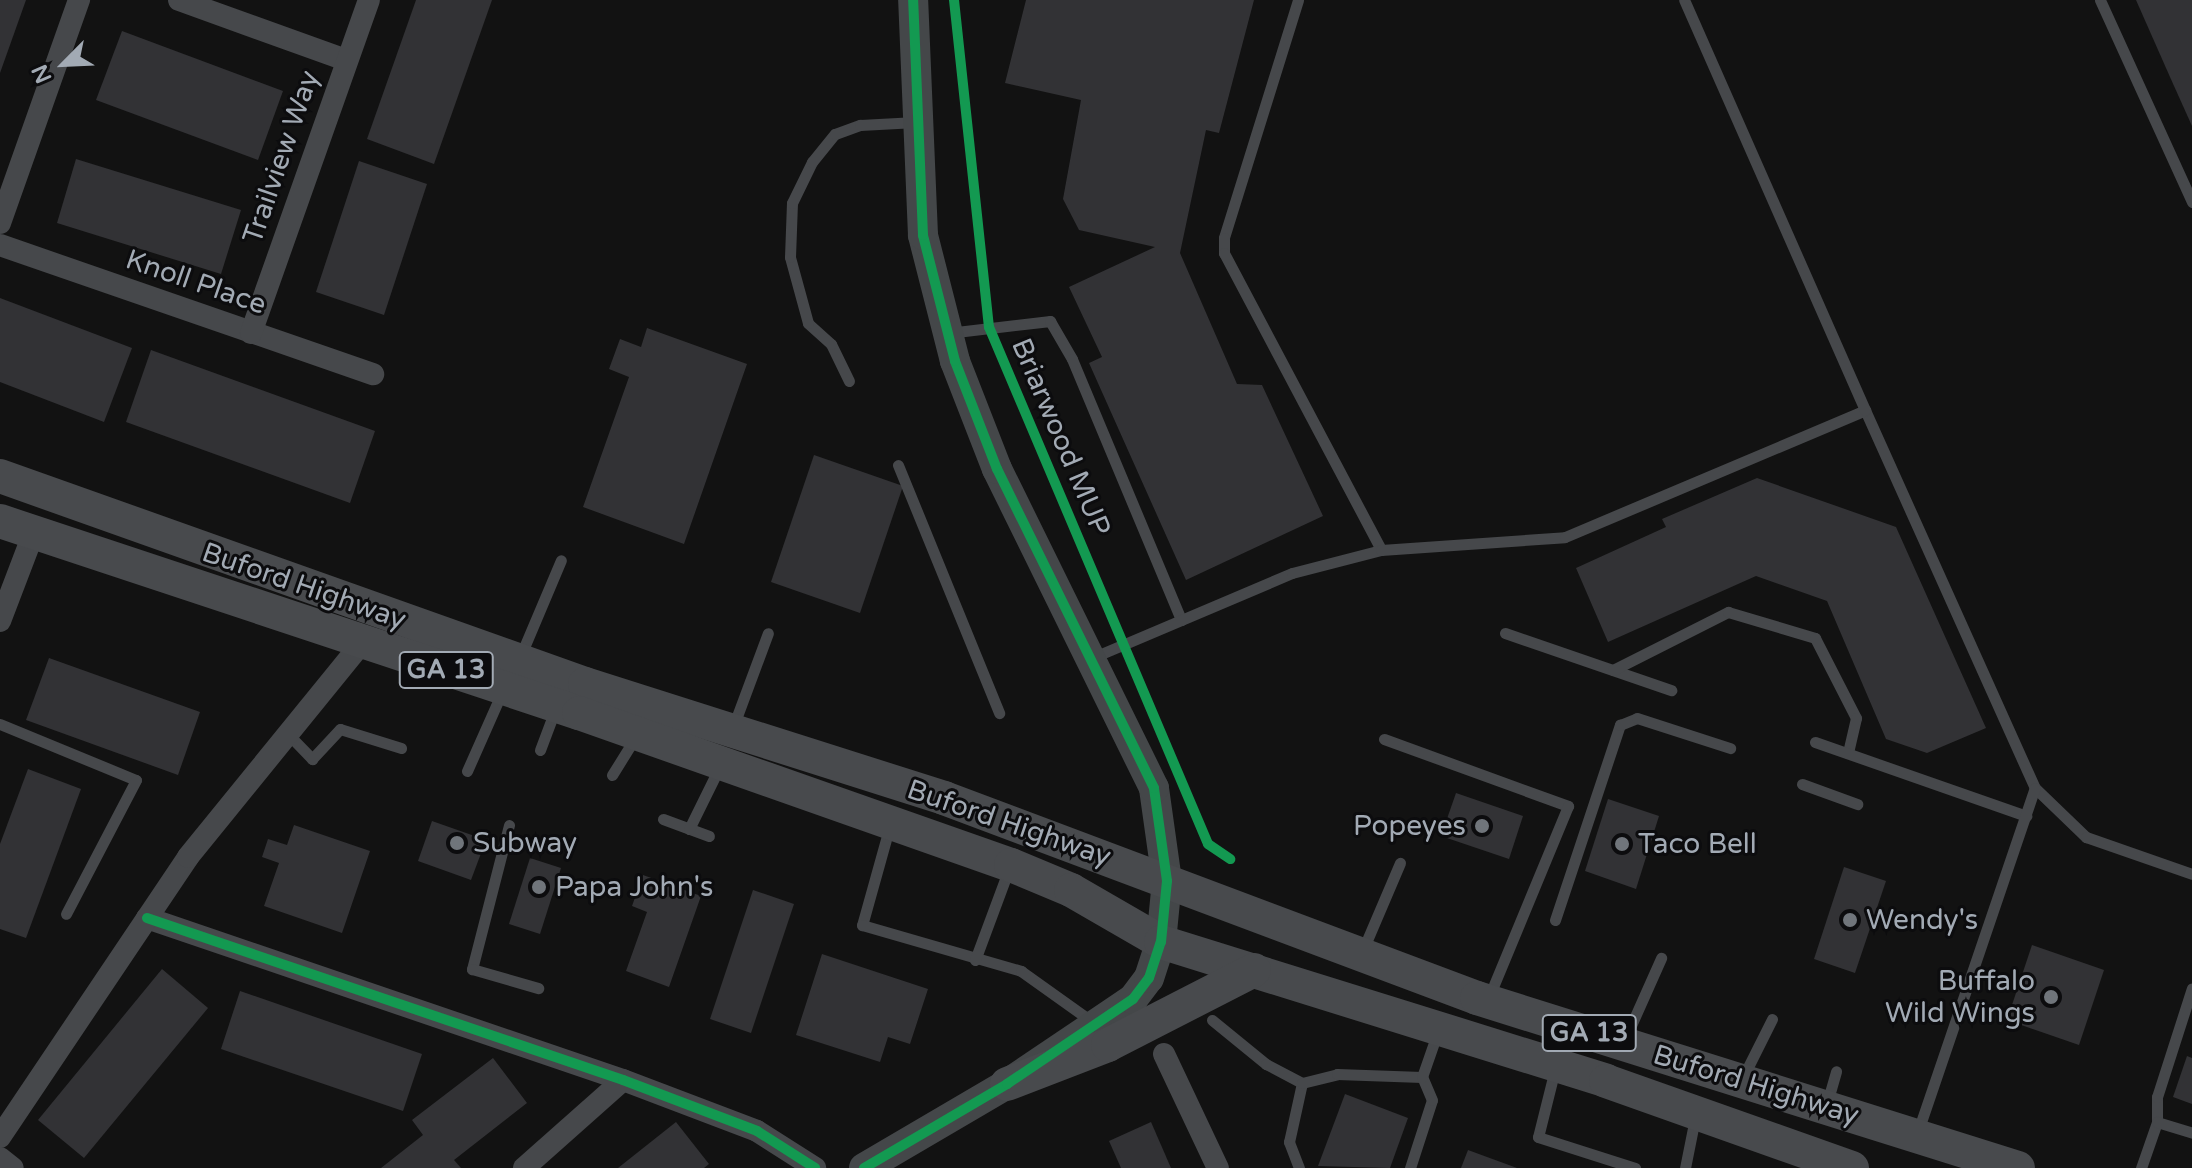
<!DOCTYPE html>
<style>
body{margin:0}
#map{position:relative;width:2192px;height:1168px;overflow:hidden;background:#121212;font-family:"Varela Round",sans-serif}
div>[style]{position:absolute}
.building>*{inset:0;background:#323235}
.lane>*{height:11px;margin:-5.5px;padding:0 5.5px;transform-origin:5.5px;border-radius:5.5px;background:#46484b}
.street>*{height:22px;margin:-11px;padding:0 11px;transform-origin:11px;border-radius:11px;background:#46484b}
.secondary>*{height:30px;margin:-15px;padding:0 15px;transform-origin:15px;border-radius:15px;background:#444749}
.primary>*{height:34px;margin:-17px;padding:0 17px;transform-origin:17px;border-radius:17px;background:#484a4d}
.cycleway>*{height:10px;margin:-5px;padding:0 5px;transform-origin:5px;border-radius:5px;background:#139951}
.dots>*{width:22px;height:22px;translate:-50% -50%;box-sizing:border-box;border:4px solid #0c0c0e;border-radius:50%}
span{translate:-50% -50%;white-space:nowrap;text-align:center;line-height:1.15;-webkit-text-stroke:6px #0c0c0e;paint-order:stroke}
.shield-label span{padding:2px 6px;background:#0c0c0e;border:2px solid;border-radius:6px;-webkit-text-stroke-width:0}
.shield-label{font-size:26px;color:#a2aab4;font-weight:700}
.street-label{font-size:28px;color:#a2aab4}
.poi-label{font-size:28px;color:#a2aab4}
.right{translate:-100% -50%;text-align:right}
.left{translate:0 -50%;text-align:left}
.north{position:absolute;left:24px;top:24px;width:80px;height:80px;-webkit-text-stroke:6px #0c0c0e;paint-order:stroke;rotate:246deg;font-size:22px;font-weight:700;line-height:32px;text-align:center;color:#a2aab4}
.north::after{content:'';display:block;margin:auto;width:28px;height:36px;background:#a2aab4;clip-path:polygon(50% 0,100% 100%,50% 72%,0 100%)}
</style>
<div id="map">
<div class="building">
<div style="clip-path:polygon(0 0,26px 0,0 73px)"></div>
<div style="clip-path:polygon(416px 0,492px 0,434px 164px,367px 139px)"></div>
<div style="clip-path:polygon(1026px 0,1254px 0,1219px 133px,1206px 130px,1180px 253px,1237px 384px,1262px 385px,1323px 516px,1186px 580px,1089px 363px,1102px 357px,1069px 287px,1155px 247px,1079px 230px,1063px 199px,1081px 100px,1005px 83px)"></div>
<div style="clip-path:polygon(2136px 0,2192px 0,2192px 126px,2170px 77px)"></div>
<div style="clip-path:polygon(122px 31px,283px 91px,258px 160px,96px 100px)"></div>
<div style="clip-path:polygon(76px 159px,241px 210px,221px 274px,57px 223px)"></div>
<div style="clip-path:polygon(359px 161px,427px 184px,384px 315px,316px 292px)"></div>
<div style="clip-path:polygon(0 298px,132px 348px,104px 422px,0 382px)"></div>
<div style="clip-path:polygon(647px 328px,747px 364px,684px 544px,583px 507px,629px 377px,609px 369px,620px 339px,641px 347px)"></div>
<div style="clip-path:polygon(151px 350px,375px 431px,350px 503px,126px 422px)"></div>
<div style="clip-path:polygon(814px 455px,903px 486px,860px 613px,771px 582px)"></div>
<div style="clip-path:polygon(1757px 478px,1896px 527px,1986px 728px,1927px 753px,1886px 739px,1827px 601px,1756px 576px,1608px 642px,1576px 568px,1666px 527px,1662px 519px)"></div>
<div style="clip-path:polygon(49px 658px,200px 712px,178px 775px,26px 720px)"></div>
<div style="clip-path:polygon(28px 769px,81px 789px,26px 938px,0 929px,0 844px)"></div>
<div style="clip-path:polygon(1456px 793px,1523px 816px,1509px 859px,1441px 836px)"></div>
<div style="clip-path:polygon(1608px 799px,1659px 816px,1636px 889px,1585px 871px)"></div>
<div style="clip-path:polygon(432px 821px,486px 840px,471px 880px,418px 861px)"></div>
<div style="clip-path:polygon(294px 825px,370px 851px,342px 933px,264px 906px,279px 863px,262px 857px,268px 839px,287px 845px)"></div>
<div style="clip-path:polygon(530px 858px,561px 868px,540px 934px,509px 924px)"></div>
<div style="clip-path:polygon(1844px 867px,1886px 881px,1855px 973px,1814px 959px)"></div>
<div style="clip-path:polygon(643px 875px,701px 896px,669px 987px,626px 971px,647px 912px,632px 906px)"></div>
<div style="clip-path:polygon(753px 890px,794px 904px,751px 1033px,710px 1019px)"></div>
<div style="clip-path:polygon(2032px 945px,2104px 970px,2079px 1045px,2007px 1020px)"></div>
<div style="clip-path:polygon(822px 954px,928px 989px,910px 1044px,888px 1037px,880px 1062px,796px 1035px)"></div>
<div style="clip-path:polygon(162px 969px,208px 1008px,84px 1158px,38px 1120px)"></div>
<div style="clip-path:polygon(240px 991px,422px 1054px,403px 1111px,221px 1049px)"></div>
<div style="clip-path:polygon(2187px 1056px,2192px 1058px,2192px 1104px,2173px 1097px)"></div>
<div style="clip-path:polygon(493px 1058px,527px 1103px,454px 1160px,461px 1168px,381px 1168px,423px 1135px,412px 1120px)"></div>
<div style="clip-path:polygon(1345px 1094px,1408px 1118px,1390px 1168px,1318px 1166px)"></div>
<div style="clip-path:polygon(676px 1122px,709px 1164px,704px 1168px,618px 1168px)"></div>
<div style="clip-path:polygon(1151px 1122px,1171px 1168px,1121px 1168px,1109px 1141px)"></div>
<div style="clip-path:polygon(1468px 1150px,1517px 1168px,1461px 1168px)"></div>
</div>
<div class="lane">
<div style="left:1298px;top:0;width:249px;rotate:107.3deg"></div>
<div style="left:1224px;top:238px;width:15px;rotate:90deg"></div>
<div style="left:1224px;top:253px;width:336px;rotate:62.1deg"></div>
<div style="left:2100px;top:0;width:222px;rotate:65.5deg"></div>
<div style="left:948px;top:333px;width:103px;rotate:-6.7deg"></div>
<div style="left:1050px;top:321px;width:44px;rotate:59.9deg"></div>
<div style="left:1072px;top:359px;width:283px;rotate:67.3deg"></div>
<div style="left:849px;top:381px;width:41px;rotate:-115.9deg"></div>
<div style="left:831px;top:344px;width:31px;rotate:-138deg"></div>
<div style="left:808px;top:323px;width:68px;rotate:-105.3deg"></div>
<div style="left:790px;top:257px;width:54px;rotate:-87.9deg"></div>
<div style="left:792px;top:203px;width:46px;rotate:-64deg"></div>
<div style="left:812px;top:162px;width:36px;rotate:-51deg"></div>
<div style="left:835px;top:134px;width:27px;rotate:-20deg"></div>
<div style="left:860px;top:125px;width:56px;rotate:-3.1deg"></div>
<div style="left:1865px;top:410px;width:414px;rotate:65.8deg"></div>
<div style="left:2035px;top:788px;width:71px;rotate:43.9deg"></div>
<div style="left:2086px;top:837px;width:112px;rotate:19.2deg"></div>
<div style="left:898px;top:465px;width:268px;rotate:67.8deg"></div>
<div style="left:1505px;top:633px;width:176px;rotate:19deg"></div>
<div style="left:520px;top:657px;width:105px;rotate:-67.1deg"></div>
<div style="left:1094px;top:657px;width:215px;rotate:-23deg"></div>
<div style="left:1292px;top:573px;width:92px;rotate:-14.5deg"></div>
<div style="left:1381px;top:550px;width:184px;rotate:-4deg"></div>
<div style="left:1565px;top:537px;width:326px;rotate:-22.9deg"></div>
<div style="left:1865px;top:410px;width:448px;rotate:-113.8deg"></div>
<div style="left:1613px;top:670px;width:129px;rotate:-26.8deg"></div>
<div style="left:1728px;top:612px;width:91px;rotate:16.6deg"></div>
<div style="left:1815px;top:638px;width:90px;rotate:62.9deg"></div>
<div style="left:1856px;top:718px;width:36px;rotate:103deg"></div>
<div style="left:0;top:724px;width:147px;rotate:22.4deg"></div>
<div style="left:136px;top:780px;width:151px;rotate:117.6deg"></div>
<div style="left:733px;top:727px;width:100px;rotate:-69.6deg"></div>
<div style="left:288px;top:734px;width:35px;rotate:46deg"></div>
<div style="left:312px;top:759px;width:41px;rotate:-47deg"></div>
<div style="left:340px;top:729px;width:64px;rotate:17.3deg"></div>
<div style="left:1384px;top:739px;width:196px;rotate:20deg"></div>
<div style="left:1568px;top:806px;width:207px;rotate:112.5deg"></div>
<div style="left:1815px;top:742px;width:224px;rotate:19.3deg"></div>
<div style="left:540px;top:750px;width:43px;rotate:-69.4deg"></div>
<div style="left:467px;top:771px;width:86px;rotate:-66.1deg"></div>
<div style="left:612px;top:775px;width:44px;rotate:-58.1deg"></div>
<div style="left:1802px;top:784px;width:59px;rotate:20deg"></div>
<div style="left:663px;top:819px;width:49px;rotate:20.3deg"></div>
<div style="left:509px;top:825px;width:149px;rotate:104.4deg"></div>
<div style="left:472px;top:969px;width:69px;rotate:16.1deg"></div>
<div style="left:890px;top:825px;width:104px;rotate:105.6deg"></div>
<div style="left:862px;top:925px;width:166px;rotate:16.1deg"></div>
<div style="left:1021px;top:971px;width:90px;rotate:35.5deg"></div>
<div style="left:689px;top:829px;width:68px;rotate:-63.8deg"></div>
<div style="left:1555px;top:920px;width:206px;rotate:-71.6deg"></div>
<div style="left:1620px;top:725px;width:18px;rotate:-22deg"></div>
<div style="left:1637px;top:718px;width:98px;rotate:17.9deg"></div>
<div style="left:1362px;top:952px;width:97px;rotate:-66.9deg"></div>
<div style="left:975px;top:960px;width:100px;rotate:-69.6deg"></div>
<div style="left:1212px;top:1020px;width:70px;rotate:39.2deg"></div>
<div style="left:1266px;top:1064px;width:41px;rotate:27.8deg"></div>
<div style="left:1625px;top:1039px;width:89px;rotate:-66deg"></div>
<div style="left:1555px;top:1069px;width:70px;rotate:104deg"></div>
<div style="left:1538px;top:1137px;width:102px;rotate:17.7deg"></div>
<div style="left:1742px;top:1079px;width:67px;rotate:-63.4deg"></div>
<div style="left:1827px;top:1103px;width:33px;rotate:-74deg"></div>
<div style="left:2157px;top:1122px;width:25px;rotate:-90deg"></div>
<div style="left:2157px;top:1097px;width:114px;rotate:-72.2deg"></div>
<div style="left:1918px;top:1131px;width:362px;rotate:-71.2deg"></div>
<div style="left:1299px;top:1168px;width:28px;rotate:-111deg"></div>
<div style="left:1289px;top:1142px;width:60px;rotate:-77.6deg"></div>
<div style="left:1302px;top:1083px;width:36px;rotate:-14deg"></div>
<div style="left:1337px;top:1074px;width:85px;rotate:2deg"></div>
<div style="left:1410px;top:1168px;width:71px;rotate:-72.1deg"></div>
<div style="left:1432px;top:1100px;width:25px;rotate:-113deg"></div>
<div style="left:1422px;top:1077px;width:46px;rotate:-70.8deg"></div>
<div style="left:1685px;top:1168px;width:51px;rotate:-78.7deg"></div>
<div style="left:2141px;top:1168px;width:49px;rotate:-70.8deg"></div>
<div style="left:2157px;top:1122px;width:37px;rotate:17deg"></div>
</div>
<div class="street">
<div style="left:179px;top:0;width:177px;rotate:19.8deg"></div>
<div style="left:0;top:223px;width:237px;rotate:-70.5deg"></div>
<div style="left:0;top:245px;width:395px;rotate:19.1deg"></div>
<div style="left:251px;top:333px;width:353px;rotate:-70.5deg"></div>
<div style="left:0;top:621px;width:95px;rotate:-69.1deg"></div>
<div style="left:147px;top:918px;width:503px;rotate:18.8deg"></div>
<div style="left:623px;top:1080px;width:143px;rotate:20.8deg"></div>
<div style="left:757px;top:1131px;width:69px;rotate:32.5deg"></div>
<div style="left:1164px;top:1054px;width:126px;rotate:64.7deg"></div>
<div style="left:0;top:1137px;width:337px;rotate:-56.1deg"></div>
<div style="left:188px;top:857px;width:274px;rotate:-50.9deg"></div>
<div style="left:0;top:1158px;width:16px;rotate:38deg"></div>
<div style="left:524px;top:1168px;width:132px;rotate:-41.6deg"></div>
</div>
<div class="secondary">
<div style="left:864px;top:1168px;width:166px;rotate:-30.4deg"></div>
<div style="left:1007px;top:1084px;width:152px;rotate:-34deg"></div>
<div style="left:1133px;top:999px;width:26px;rotate:-53deg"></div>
<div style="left:1149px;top:978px;width:38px;rotate:-72deg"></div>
<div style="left:1161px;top:942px;width:61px;rotate:-84.4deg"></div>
<div style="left:1167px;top:881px;width:94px;rotate:-98deg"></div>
<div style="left:1154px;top:788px;width:356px;rotate:-116.2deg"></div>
<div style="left:997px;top:469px;width:116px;rotate:-111.3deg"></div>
<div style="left:955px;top:361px;width:130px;rotate:-104.3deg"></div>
<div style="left:923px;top:235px;width:235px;rotate:-92.4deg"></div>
</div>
<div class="primary">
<div style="left:0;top:476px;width:621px;rotate:19.57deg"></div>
<div style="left:585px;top:684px;width:377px;rotate:17.6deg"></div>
<div style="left:944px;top:798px;width:569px;rotate:20.57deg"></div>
<div style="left:1477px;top:998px;width:567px;rotate:17.44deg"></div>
<div style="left:0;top:521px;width:610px;rotate:18.35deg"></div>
<div style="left:579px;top:713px;width:458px;rotate:19.4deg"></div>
<div style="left:1011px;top:865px;width:65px;rotate:22.6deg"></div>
<div style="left:1071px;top:890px;width:104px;rotate:30deg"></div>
<div style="left:1161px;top:942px;width:466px;rotate:17.3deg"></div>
<div style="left:1606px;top:1081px;width:261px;rotate:19.5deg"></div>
<div style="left:1007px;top:1084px;width:108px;rotate:-21.1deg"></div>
<div style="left:1108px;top:1045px;width:164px;rotate:-27.2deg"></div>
</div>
<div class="cycleway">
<div style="left:954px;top:0;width:329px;rotate:83.9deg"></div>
<div style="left:989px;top:327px;width:561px;rotate:67.04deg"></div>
<div style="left:1208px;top:844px;width:27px;rotate:34deg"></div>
<div style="left:147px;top:918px;width:503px;rotate:18.8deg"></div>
<div style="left:623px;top:1080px;width:143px;rotate:20.8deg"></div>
<div style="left:757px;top:1131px;width:69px;rotate:32.5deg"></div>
<div style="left:864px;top:1168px;width:166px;rotate:-30.4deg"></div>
<div style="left:1007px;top:1084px;width:152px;rotate:-34deg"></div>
<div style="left:1133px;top:999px;width:26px;rotate:-53deg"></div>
<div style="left:1149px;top:978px;width:38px;rotate:-72deg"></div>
<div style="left:1161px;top:942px;width:61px;rotate:-84.4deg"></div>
<div style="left:1167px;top:881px;width:94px;rotate:-98deg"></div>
<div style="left:1154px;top:788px;width:356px;rotate:-116.2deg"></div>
<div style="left:997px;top:469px;width:116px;rotate:-111.3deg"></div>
<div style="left:955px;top:361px;width:130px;rotate:-104.3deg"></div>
<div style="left:923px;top:235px;width:235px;rotate:-92.4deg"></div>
</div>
<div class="dots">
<div style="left:1482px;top:826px;background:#70757b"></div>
<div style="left:457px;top:843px;background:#70757b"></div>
<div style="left:1622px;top:844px;background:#70757b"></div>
<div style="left:539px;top:887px;background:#70757b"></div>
<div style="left:1850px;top:920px;background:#70757b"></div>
<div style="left:2051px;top:997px;background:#70757b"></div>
</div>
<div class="shield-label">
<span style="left:446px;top:670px">GA 13</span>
<span style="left:1589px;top:1033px">GA 13</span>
</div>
<div class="street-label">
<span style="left:281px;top:157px;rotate:-71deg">Trailview Way</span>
<span style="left:196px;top:282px;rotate:19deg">Knoll Place</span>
<span style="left:1061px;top:437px;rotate:67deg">Briarwood MUP</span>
<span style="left:304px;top:586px;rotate:19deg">Buford Highway</span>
<span style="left:1009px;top:823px;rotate:19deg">Buford Highway</span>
<span style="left:1756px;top:1085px;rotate:17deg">Buford Highway</span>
</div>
<div class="poi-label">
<span class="right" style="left:1466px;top:826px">Popeyes</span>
<span class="left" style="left:473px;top:843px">Subway</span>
<span class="left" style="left:1638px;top:844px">Taco Bell</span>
<span class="left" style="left:555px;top:887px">Papa John's</span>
<span class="left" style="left:1866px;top:920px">Wendy's</span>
<span class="right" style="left:2035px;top:997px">Buffalo<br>Wild Wings</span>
</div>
<div class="north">N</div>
</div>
